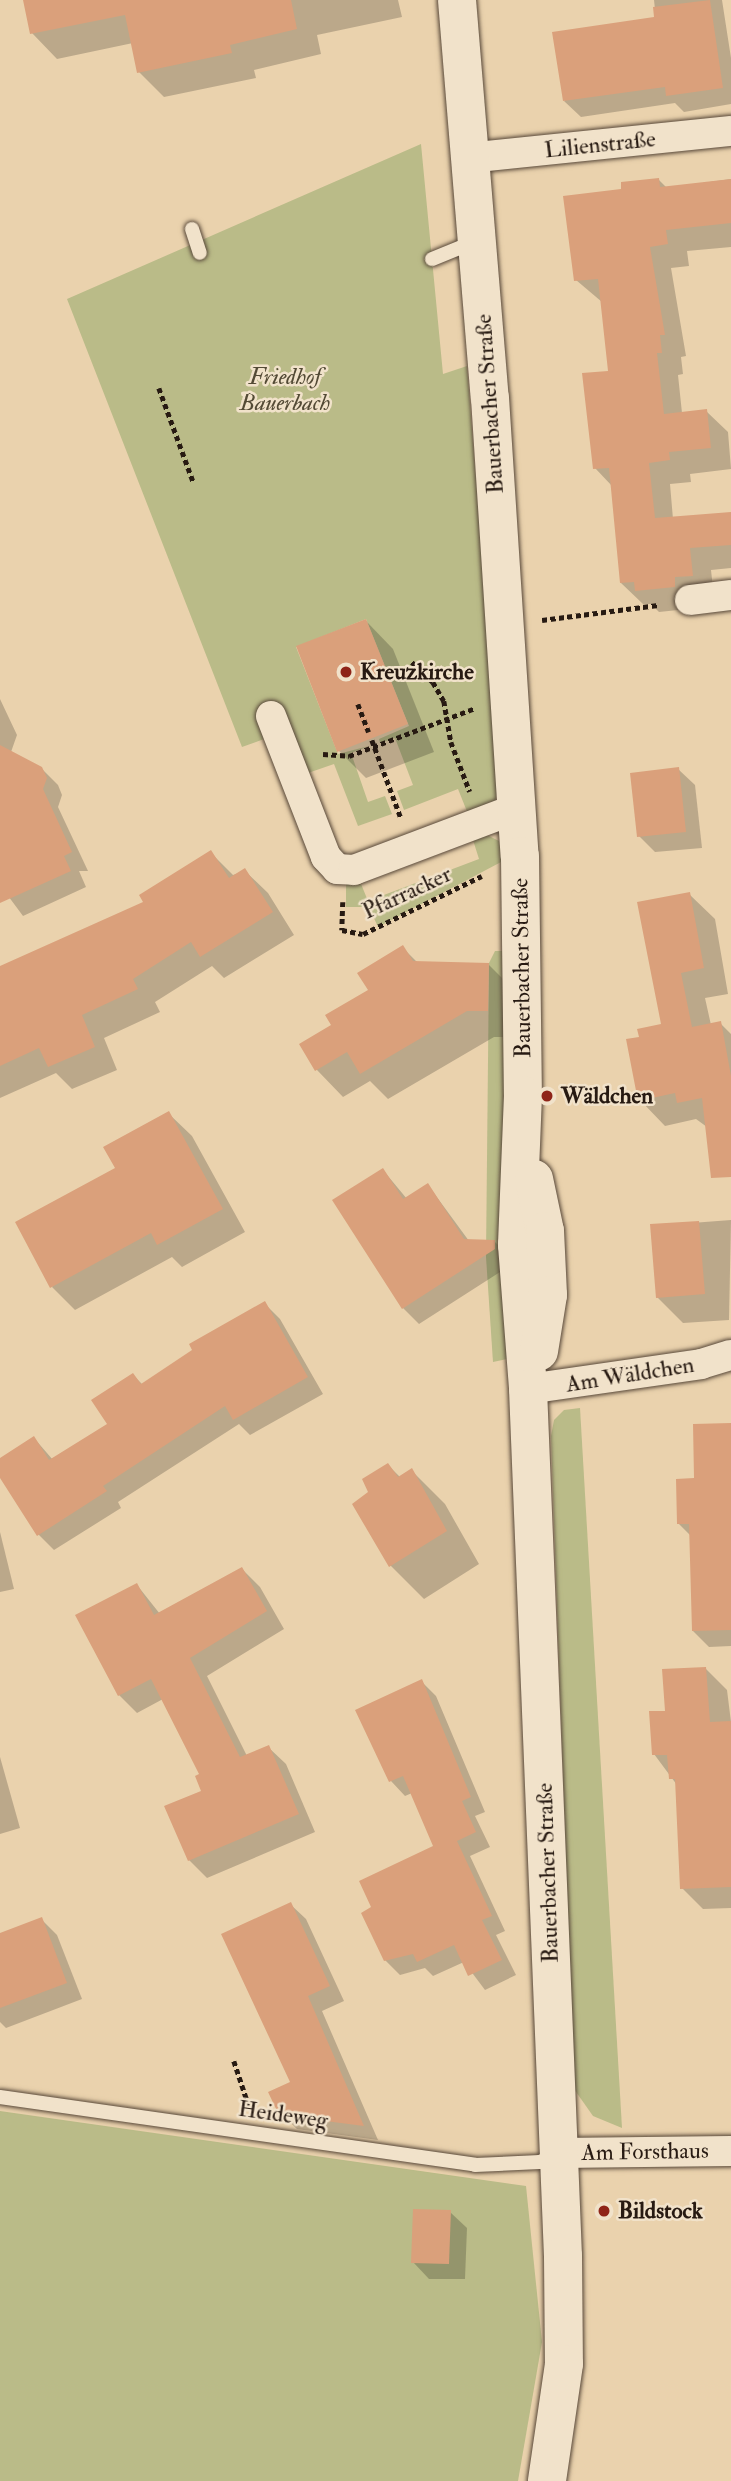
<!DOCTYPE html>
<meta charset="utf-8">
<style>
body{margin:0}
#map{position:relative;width:731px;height:2481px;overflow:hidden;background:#ead2ad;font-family:"IM FELL Double Pica",serif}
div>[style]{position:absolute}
.green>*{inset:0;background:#babb88}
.shadow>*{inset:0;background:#0003}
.building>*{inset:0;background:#daa07b}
.path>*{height:4.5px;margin-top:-2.25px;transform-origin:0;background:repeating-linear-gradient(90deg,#271a12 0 5px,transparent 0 8.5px)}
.roads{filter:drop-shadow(0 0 2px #584839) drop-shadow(0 0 2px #584839)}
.lane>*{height:14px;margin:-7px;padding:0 7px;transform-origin:7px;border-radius:7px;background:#f1e2ca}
.street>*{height:30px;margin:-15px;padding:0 15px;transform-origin:15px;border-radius:15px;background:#f1e2ca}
.secondary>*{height:38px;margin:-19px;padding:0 19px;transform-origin:19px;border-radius:19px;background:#f1e2ca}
.dots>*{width:19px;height:19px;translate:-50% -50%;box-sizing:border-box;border:4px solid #f1e2ca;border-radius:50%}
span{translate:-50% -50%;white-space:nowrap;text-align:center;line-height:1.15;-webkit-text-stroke:5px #f1e2ca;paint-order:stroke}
.street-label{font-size:23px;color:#271a12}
.park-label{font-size:23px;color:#534a35;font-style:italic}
.poi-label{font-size:23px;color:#271a12;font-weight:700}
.left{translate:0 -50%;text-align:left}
</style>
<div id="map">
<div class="green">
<div style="clip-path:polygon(421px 144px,443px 374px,467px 366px,500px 785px,494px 803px,468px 814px,458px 789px,404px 810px,397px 791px,413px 785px,395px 738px,380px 743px,379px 739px,409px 726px,366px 619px,296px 647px,338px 754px,369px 746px,351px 753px,368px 802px,385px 796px,392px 814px,358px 826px,334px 764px,308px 773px,264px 739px,242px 747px,67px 299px)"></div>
<div style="clip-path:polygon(485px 834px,499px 841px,503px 861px,378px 927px,369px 907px,346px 907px,346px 883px,359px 879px,368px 901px,479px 859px,472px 837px)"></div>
<div style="clip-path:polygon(495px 951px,506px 951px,507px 1359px,493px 1362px,486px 1257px,489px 963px)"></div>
<div style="clip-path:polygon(580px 1408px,622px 2128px,593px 2116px,574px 2089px,551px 1436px,554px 1420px,564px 1410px)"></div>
<div style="clip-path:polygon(0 2111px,526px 2186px,542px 2342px,518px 2481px,0 2481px)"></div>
</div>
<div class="shadow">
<div style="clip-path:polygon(25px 0,398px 0,402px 17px,317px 35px,321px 54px,254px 70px,256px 78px,164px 97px,139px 72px,133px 43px,57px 59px,32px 33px)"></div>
<div style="clip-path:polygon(654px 0,722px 0,731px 58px,731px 104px,684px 112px,675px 103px,581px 117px,564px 101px,656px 19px)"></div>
<div style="clip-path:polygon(658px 179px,667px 188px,731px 179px,731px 247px,687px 251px,689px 266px,671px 268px,686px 356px,681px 357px,683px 374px,678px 375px,682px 413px,706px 411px,728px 432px,731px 469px,690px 474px,691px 482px,670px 484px,673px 519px,731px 514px,731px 568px,711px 570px,714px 597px,697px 608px,659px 612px,651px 604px,643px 604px,621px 583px,612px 486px,595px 468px,610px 372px,602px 302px,576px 280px,623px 190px)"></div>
<div style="clip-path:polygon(366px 621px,393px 649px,434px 752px,366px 778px,339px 751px)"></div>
<div style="clip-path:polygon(0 699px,17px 735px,11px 752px,41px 768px,58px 785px,62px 795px,58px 807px,88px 871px,79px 871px,86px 887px,23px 916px,0 885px)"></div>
<div style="clip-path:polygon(678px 769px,695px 785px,702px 848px,655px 852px,639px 836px)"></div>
<div style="clip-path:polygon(211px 853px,233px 875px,245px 871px,268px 893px,294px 935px,224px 978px,212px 966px,155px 1002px,160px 1012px,104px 1038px,117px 1070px,72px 1089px,56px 1073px,0 1098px,0 989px,145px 902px)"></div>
<div style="clip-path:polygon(689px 894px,715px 919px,728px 994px,705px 998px,711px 1025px,720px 1023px,731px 1034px,731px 1167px,707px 1127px,696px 1119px,665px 1126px,640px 1100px,641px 1038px,663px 1025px)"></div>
<div style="clip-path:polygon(403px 948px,418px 963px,488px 964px,515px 991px,514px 1037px,494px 1037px,388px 1099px,370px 1081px,343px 1097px,317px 1070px,302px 1045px,334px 1026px,370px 991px)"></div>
<div style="clip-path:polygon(168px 1113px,192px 1136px,245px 1232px,182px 1267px,172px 1257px,75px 1310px,52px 1287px,117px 1169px)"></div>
<div style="clip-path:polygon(383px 1170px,407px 1199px,428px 1185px,469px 1241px,495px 1242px,511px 1258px,511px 1265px,419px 1324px,403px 1308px)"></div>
<div style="clip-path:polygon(731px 1220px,729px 1320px,683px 1323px,657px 1297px,652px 1226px)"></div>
<div style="clip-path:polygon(264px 1303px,280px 1319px,323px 1394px,250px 1435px,239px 1424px,118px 1502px,121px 1508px,54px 1550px,38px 1534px,0 1475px,0 1460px,34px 1438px,53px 1460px,109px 1424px,133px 1375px,143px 1385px)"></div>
<div style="clip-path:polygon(731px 1425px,731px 1646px,709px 1647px,693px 1631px,691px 1536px,678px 1523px,696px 1480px)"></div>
<div style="clip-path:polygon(388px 1465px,401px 1478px,412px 1471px,445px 1504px,479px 1564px,424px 1599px,391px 1566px,354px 1504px,370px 1492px)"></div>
<div style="clip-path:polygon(0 1532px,14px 1589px,0 1592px)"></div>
<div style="clip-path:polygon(242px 1569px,260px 1587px,284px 1629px,207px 1676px,247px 1756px,268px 1747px,286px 1764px,315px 1832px,207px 1878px,189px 1860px,203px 1792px,201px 1775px,163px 1699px,137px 1713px,119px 1695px,137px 1585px,160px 1614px)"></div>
<div style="clip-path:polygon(706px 1669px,727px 1690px,731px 1722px,731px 1908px,703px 1909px,682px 1888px,677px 1785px,654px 1754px,667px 1712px)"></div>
<div style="clip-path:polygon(421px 1681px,436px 1696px,485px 1812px,475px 1816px,490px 1847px,470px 1856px,505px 1931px,496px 1935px,516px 1975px,485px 1990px,464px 1962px,433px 1976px,425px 1968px,400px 1975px,385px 1960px,374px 1908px,436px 1846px,412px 1793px,405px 1796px,391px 1781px)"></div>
<div style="clip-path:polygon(0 1757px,20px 1828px,0 1834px)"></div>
<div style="clip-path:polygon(290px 1904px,306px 1919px,344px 2001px,322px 2011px,378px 2140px,297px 2129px,281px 2114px,293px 2082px)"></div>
<div style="clip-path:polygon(41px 1919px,57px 1935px,82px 1999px,6px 2028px,0 2022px,0 1935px)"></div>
<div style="clip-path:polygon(450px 2212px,467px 2228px,465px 2279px,429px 2279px,413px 2262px)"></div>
</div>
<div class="building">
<div style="clip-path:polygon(23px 0,291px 0,297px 29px,230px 45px,232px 53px,137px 73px,125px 15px,30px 34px)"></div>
<div style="clip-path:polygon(710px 0,723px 88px,666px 96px,665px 87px,563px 101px,552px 32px,654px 17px,653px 7px)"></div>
<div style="clip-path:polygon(659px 178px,660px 187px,731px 179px,731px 223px,666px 230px,668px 244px,650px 247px,665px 335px,660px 335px,662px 353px,657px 353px,664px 414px,707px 409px,711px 448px,669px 452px,670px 460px,649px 463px,655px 518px,731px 512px,731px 545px,690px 548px,693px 576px,675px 577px,675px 587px,635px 591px,634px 582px,620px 583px,609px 468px,593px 469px,582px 373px,608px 371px,598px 279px,574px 281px,563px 196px,621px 189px,621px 182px)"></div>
<div style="clip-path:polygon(366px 619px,408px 724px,337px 752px,296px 646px)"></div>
<div style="clip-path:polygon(0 745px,42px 767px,47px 778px,43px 789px,72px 852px,64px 856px,71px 871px,0 903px)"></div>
<div style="clip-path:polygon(679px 767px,686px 832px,637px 837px,630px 773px)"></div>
<div style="clip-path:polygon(211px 850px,229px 878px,245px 868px,273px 912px,200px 957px,191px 942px,133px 979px,138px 989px,82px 1015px,95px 1047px,48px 1067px,39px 1048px,0 1066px,0 966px,143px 902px,139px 895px)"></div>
<div style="clip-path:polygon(690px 892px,704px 968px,681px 973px,692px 1027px,721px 1021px,731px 1076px,731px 1177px,711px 1178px,702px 1098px,677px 1103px,675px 1093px,638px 1101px,626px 1039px,639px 1037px,637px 1029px,661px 1024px,637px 902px)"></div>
<div style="clip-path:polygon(403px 945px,413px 961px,489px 963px,488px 1011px,467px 1011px,360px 1074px,347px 1052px,315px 1071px,299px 1044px,331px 1025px,325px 1015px,368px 990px,357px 973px)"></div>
<div style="clip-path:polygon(169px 1111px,223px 1209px,157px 1245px,151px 1233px,50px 1288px,15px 1222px,115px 1168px,103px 1147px)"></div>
<div style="clip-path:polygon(383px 1168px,403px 1199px,428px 1183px,464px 1239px,495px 1240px,495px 1249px,402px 1309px,332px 1200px)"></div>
<div style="clip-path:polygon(699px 1221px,705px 1294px,656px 1298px,650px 1224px)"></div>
<div style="clip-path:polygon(265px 1301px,308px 1377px,233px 1420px,225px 1406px,103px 1486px,107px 1491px,37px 1536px,0 1478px,0 1458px,34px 1436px,49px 1460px,107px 1424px,91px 1400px,133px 1373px,141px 1384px,192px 1350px,189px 1344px)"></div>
<div style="clip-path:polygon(731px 1423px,731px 1630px,692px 1631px,689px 1524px,677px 1524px,676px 1479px,694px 1478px,693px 1424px)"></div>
<div style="clip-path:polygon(388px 1463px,398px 1477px,412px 1468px,447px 1531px,389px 1567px,352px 1504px,368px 1492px,362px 1479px)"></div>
<div style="clip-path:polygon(242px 1567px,267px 1611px,190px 1658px,240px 1757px,269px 1745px,299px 1814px,188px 1861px,164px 1806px,201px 1791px,195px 1776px,199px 1774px,151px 1679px,118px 1696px,75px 1615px,137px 1583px,154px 1615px)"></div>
<div style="clip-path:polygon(706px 1667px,710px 1722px,731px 1721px,731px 1887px,680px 1889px,675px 1779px,669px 1779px,667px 1755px,652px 1755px,649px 1711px,665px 1711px,662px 1669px)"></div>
<div style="clip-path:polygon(422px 1679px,471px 1797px,462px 1801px,476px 1832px,457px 1841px,492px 1916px,482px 1920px,502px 1960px,468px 1976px,454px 1945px,417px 1962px,413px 1954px,384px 1961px,361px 1913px,371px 1907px,359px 1881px,433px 1846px,403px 1776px,389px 1782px,355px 1710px)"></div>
<div style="clip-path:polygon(291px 1902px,330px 1986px,308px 1996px,364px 2126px,279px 2115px,268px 2092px,290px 2082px,221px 1934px)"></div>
<div style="clip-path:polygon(42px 1917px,67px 1983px,0 2008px,0 1933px)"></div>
<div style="clip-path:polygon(413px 2209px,451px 2210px,449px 2264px,411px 2263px)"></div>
</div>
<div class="path">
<div style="left:159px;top:388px;width:99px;rotate:69.9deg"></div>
<div style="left:542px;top:620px;width:117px;rotate:-7.4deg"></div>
<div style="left:412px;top:662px;width:29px;rotate:44deg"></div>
<div style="left:433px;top:682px;width:22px;rotate:60deg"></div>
<div style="left:444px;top:701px;width:42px;rotate:80.3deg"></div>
<div style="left:451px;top:742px;width:53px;rotate:69.2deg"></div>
<div style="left:358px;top:704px;width:30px;rotate:69deg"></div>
<div style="left:372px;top:740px;width:83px;rotate:69.6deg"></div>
<div style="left:323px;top:754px;width:26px;rotate:4deg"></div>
<div style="left:349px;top:756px;width:133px;rotate:-20.8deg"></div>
<div style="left:343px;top:902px;width:28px;rotate:92deg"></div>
<div style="left:342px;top:930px;width:21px;rotate:11deg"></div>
<div style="left:363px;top:934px;width:132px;rotate:-26deg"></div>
<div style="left:234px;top:2061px;width:47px;rotate:71.6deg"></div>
</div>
<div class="roads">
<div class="lane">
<div style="left:192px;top:229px;width:25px;rotate:72deg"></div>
<div style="left:432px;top:259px;width:48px;rotate:-22.2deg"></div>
<div style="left:0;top:2097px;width:480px;rotate:8.1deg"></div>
<div style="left:475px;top:2165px;width:65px;rotate:-2.6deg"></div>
<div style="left:540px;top:2162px;width:17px;rotate:-24deg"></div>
</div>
<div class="street">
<div style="left:468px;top:158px;width:264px;rotate:-5.9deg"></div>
<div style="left:690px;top:600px;width:41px;rotate:-7deg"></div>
<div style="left:271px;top:716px;width:151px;rotate:68.7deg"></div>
<div style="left:326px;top:857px;width:16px;rotate:47deg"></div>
<div style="left:337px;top:869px;width:17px;rotate:3deg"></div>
<div style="left:354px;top:870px;width:175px;rotate:-20.7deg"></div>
<div style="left:528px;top:1389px;width:175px;rotate:-8.2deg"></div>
<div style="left:701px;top:1364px;width:31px;rotate:-17deg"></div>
<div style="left:559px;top:2153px;width:172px;rotate:-0.7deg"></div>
</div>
<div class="secondary">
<div style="left:457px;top:0;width:399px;rotate:85.3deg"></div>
<div style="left:490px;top:398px;width:459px;rotate:86.3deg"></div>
<div style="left:520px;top:856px;width:239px;rotate:89.3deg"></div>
<div style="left:523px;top:1095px;width:150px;rotate:92.3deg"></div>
<div style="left:517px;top:1245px;width:144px;rotate:85.6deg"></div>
<div style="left:528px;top:1389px;width:868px;rotate:87.69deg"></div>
<div style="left:563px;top:2256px;width:108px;rotate:89.5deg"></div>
<div style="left:564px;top:2364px;width:118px;rotate:98.3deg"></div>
<div style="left:534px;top:1179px;width:53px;rotate:78.1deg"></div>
<div style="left:545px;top:1231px;width:64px;rotate:87.3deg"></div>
<div style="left:548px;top:1295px;width:57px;rotate:99.1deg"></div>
</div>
</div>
<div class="dots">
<div style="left:346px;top:672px;background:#8f2418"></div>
<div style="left:547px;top:1096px;background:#8f2418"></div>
<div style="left:604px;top:2211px;background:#8f2418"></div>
</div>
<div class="street-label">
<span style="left:600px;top:145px;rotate:-6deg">Lilienstraße</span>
<span style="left:490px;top:404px;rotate:-94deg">Bauerbacher Straße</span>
<span style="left:407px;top:893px;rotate:-25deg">Pfarracker</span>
<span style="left:522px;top:968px;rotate:-91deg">Bauerbacher Straße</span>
<span style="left:630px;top:1375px;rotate:-9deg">Am Wäldchen</span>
<span style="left:548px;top:1873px;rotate:-92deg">Bauerbacher Straße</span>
<span style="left:283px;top:2115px;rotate:8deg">Heideweg</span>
<span style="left:645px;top:2152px;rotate:-1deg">Am Forsthaus</span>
</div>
<div class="park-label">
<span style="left:285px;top:390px">Friedhof<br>Bauerbach</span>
</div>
<div class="poi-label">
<span class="left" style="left:360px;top:672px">Kreuzkirche</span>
<span class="left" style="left:561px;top:1096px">Wäldchen</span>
<span class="left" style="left:618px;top:2211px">Bildstock</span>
</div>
</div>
